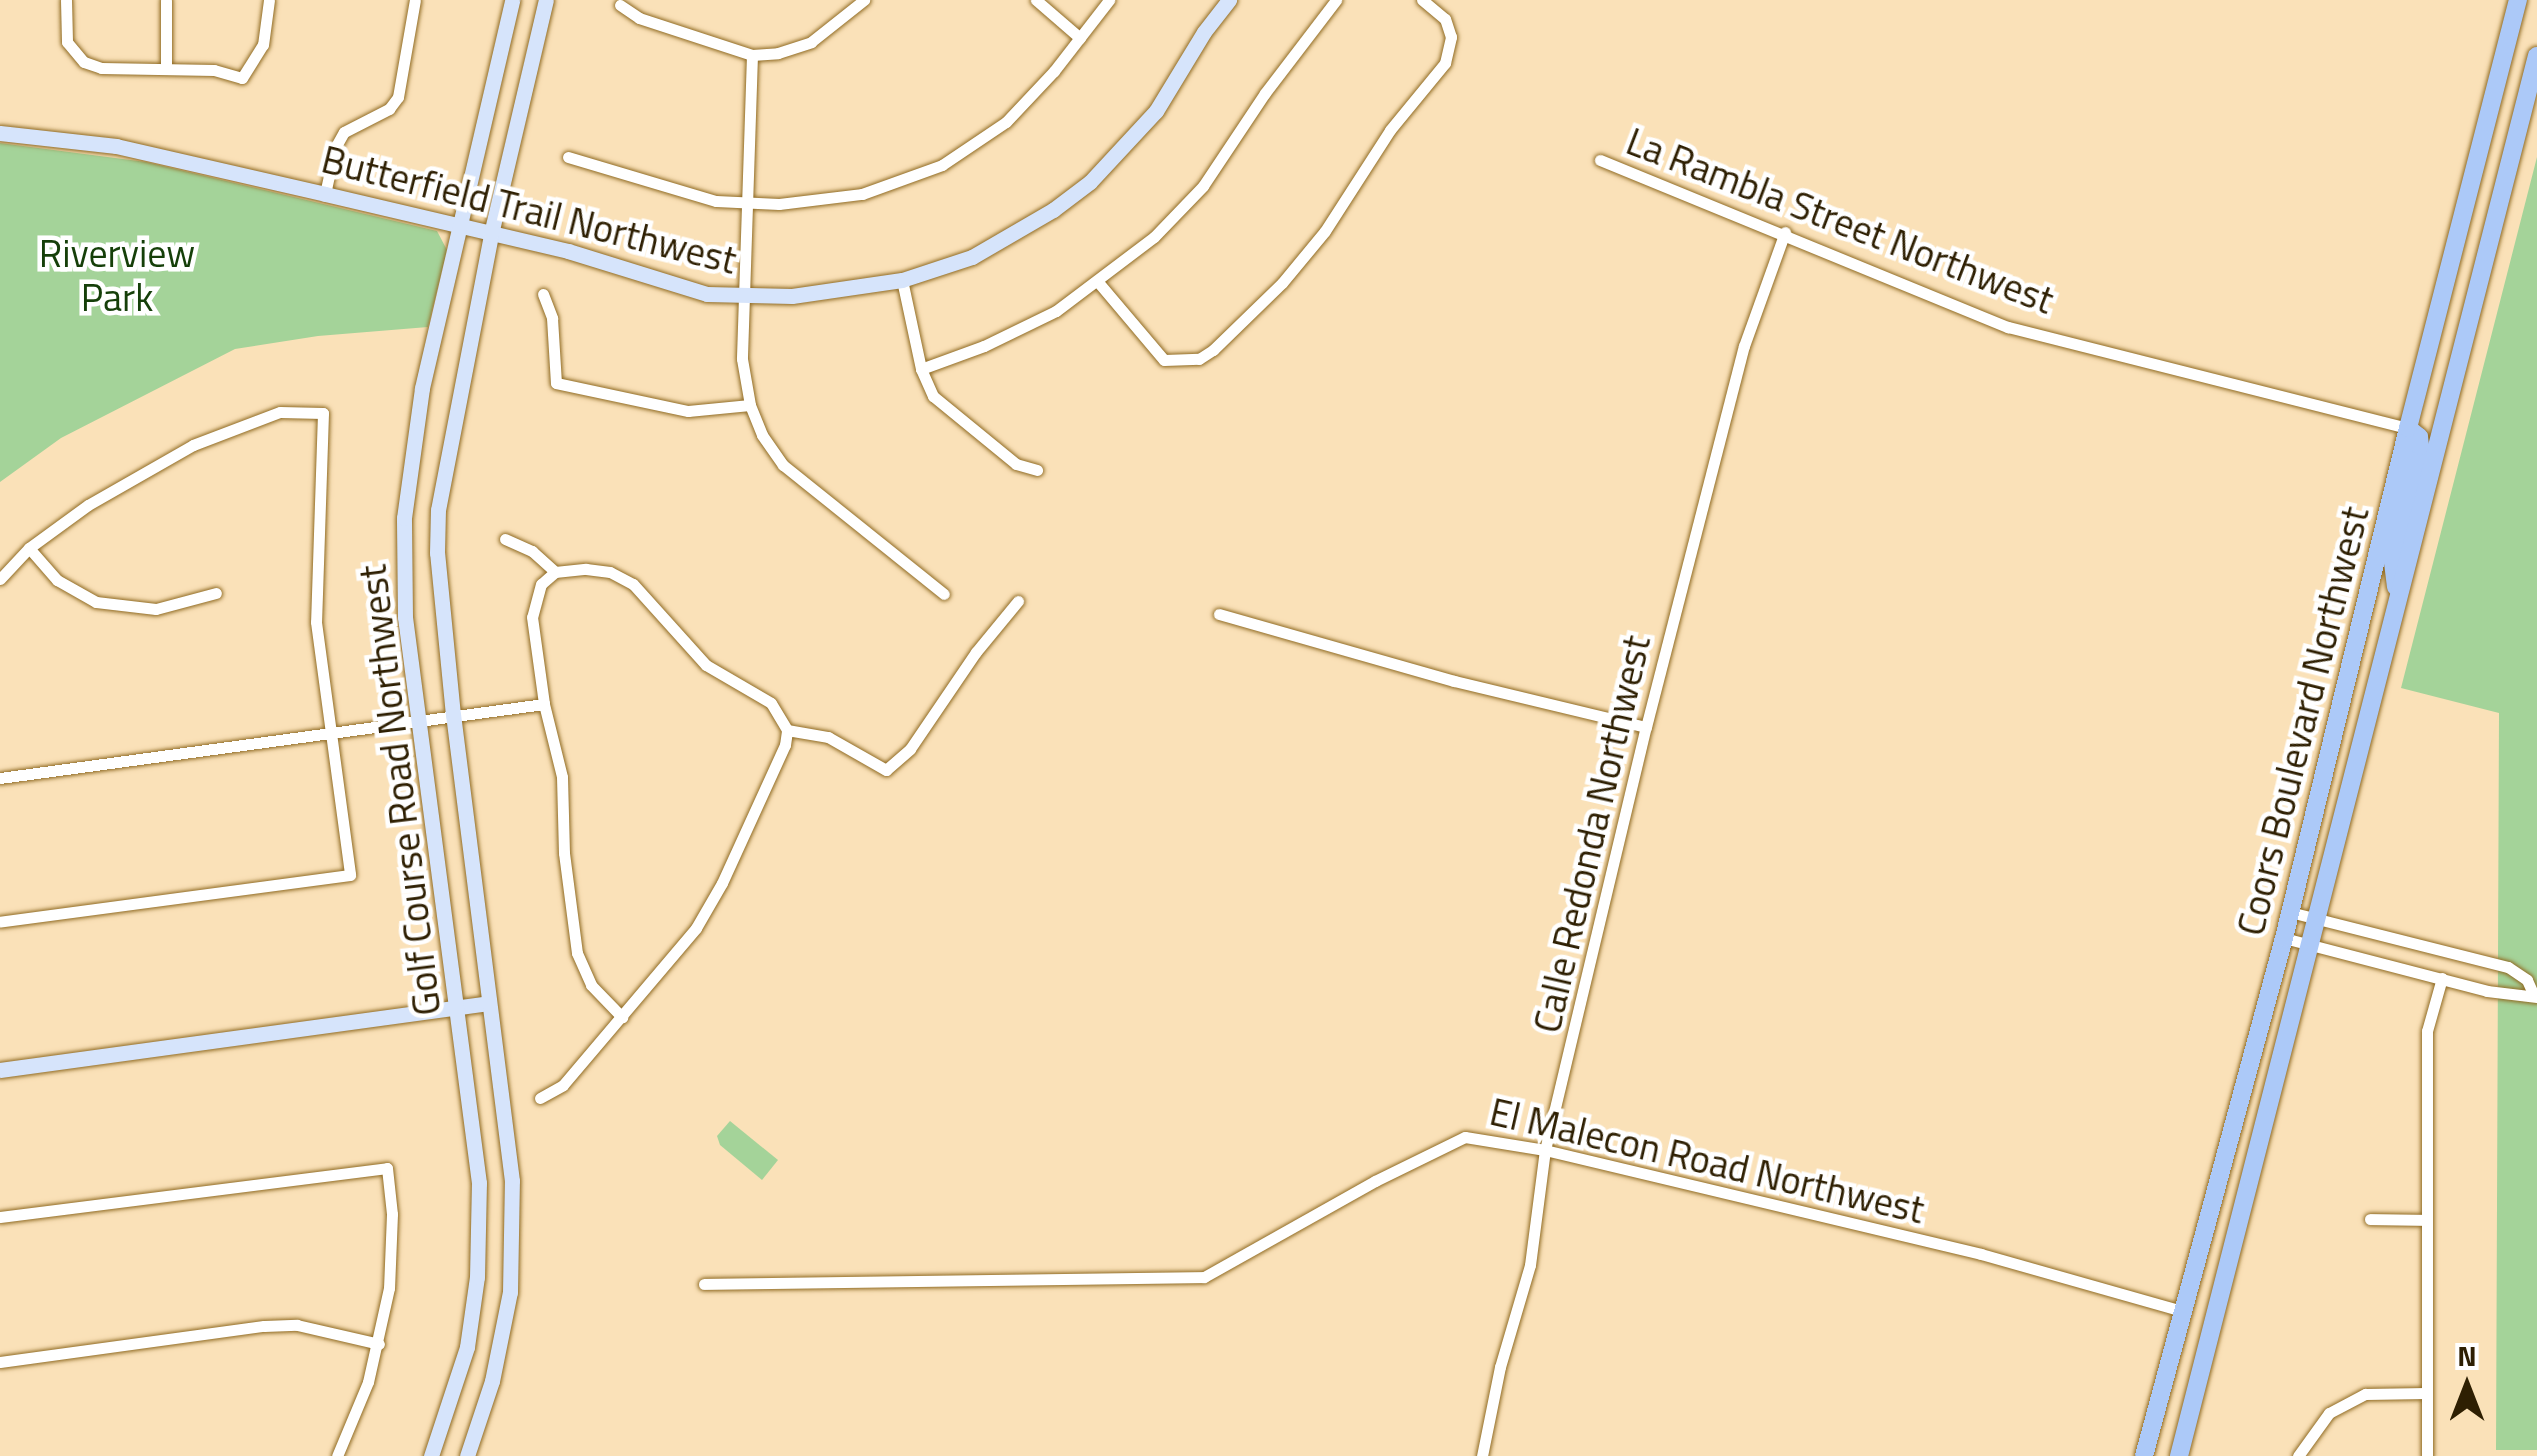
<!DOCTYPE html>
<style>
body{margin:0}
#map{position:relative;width:2537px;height:1456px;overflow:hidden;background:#fae1b8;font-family:"Titillium Web",sans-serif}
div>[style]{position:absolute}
.green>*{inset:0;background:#a4d399}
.roads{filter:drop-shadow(0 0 2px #906b23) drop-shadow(0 0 2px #906b23)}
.street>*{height:11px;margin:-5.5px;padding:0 5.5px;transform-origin:5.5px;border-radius:5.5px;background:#fff}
.secondary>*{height:15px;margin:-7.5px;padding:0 7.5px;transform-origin:7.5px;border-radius:7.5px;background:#d6e4fb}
.primary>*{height:18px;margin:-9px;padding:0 9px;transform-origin:9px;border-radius:9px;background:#acc9f8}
span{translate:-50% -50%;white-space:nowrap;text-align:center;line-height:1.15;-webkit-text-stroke:9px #fff;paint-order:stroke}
.street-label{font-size:38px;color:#2e1f02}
.park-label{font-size:38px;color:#153f09}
.north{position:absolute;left:2417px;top:1336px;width:100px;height:100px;-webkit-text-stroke:8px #fff;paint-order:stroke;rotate:0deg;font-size:28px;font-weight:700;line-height:40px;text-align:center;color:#2e1f02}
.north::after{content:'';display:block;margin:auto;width:35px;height:45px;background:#2e1f02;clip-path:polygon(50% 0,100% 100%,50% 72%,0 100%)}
</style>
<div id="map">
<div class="green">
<div style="clip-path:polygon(0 143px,146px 162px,437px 231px,447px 250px,428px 327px,318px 336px,235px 349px,61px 438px,0 482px)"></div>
<div style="clip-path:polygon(2537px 157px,2537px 1450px,2496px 1450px,2499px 713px,2401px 688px)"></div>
<div style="clip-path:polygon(730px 1121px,778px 1160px,762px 1180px,720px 1145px,717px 1136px)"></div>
</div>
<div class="roads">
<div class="street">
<div style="left:66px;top:0;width:42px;rotate:88.6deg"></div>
<div style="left:67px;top:42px;width:26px;rotate:50deg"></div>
<div style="left:84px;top:62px;width:18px;rotate:19deg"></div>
<div style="left:101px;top:68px;width:113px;rotate:1deg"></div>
<div style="left:214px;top:70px;width:29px;rotate:16deg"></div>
<div style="left:242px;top:78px;width:39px;rotate:-58deg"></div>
<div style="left:263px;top:45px;width:45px;rotate:-82.4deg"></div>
<div style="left:166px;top:0;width:68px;rotate:90deg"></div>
<div style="left:1036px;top:0;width:58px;rotate:40.8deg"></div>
<div style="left:620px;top:5px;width:23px;rotate:34deg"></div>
<div style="left:639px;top:18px;width:119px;rotate:18.1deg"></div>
<div style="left:752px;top:55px;width:26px;rotate:-4deg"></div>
<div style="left:778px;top:53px;width:35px;rotate:-18deg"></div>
<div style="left:811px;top:42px;width:68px;rotate:-38.4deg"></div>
<div style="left:752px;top:55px;width:304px;rotate:91.9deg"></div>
<div style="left:742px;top:359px;width:47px;rotate:80.1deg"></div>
<div style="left:750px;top:405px;width:32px;rotate:68deg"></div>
<div style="left:762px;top:435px;width:37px;rotate:55deg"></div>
<div style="left:783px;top:465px;width:206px;rotate:38.7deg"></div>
<div style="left:568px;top:157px;width:154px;rotate:16.6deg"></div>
<div style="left:716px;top:201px;width:63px;rotate:2.7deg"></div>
<div style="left:779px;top:204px;width:84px;rotate:-6.9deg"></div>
<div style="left:862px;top:194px;width:85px;rotate:-19.9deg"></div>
<div style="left:942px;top:165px;width:77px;rotate:-33.9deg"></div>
<div style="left:1006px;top:122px;width:70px;rotate:-46.7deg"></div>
<div style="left:1054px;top:71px;width:90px;rotate:-52.2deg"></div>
<div style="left:1600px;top:160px;width:441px;rotate:22.3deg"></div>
<div style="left:2008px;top:327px;width:413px;rotate:14.2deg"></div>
<div style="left:325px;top:194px;width:47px;rotate:-77.7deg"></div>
<div style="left:335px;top:148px;width:18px;rotate:-61deg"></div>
<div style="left:344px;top:132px;width:51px;rotate:-27.1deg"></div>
<div style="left:389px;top:109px;width:15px;rotate:-53deg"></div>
<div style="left:398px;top:97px;width:98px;rotate:-80.1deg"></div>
<div style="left:902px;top:280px;width:91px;rotate:77.9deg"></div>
<div style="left:921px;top:369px;width:30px;rotate:66deg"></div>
<div style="left:933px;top:396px;width:107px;rotate:39.3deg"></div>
<div style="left:1016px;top:464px;width:22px;rotate:16deg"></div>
<div style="left:1098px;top:282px;width:102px;rotate:49.8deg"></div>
<div style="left:1164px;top:360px;width:35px;rotate:-2deg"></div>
<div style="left:1199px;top:359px;width:17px;rotate:-33deg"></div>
<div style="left:1213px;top:350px;width:96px;rotate:-44.2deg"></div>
<div style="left:1282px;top:283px;width:67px;rotate:-50.4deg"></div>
<div style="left:1325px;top:231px;width:120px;rotate:-57.2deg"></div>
<div style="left:1390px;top:130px;width:87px;rotate:-50.6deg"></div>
<div style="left:1445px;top:63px;width:27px;rotate:-77deg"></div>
<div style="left:1451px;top:37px;width:19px;rotate:-108deg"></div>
<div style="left:1445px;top:19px;width:30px;rotate:-140deg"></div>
<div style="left:543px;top:294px;width:26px;rotate:69deg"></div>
<div style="left:552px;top:318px;width:65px;rotate:86.5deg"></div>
<div style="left:556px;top:383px;width:135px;rotate:12deg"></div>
<div style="left:688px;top:411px;width:62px;rotate:-5.5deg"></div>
<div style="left:921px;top:369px;width:67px;rotate:-20.1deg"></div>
<div style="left:984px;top:346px;width:80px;rotate:-25.9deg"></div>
<div style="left:1056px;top:311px;width:123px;rotate:-37.1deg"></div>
<div style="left:1154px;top:237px;width:71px;rotate:-46.1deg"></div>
<div style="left:1203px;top:186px;width:112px;rotate:-56.3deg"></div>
<div style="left:1265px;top:93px;width:117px;rotate:-52.6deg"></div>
<div style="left:505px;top:539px;width:30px;rotate:24deg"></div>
<div style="left:532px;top:551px;width:31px;rotate:42deg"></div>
<div style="left:555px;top:572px;width:31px;rotate:-6deg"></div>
<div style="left:586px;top:569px;width:24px;rotate:7deg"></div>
<div style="left:610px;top:572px;width:26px;rotate:28deg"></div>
<div style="left:633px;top:584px;width:109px;rotate:48deg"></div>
<div style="left:706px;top:665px;width:75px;rotate:30.3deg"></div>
<div style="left:771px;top:703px;width:31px;rotate:59deg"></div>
<div style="left:787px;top:730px;width:42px;rotate:9.7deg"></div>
<div style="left:828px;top:737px;width:67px;rotate:29.6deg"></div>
<div style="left:886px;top:770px;width:32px;rotate:-41deg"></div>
<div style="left:910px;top:749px;width:117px;rotate:-55.8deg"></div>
<div style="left:976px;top:652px;width:66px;rotate:-50.5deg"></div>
<div style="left:29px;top:548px;width:43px;rotate:48.8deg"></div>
<div style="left:57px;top:580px;width:45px;rotate:29.4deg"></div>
<div style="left:96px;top:602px;width:60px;rotate:6.7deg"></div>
<div style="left:156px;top:609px;width:62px;rotate:-14.9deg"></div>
<div style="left:555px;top:572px;width:18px;rotate:139deg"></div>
<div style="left:541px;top:584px;width:34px;rotate:105deg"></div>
<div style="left:532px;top:617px;width:88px;rotate:82.1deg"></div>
<div style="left:544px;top:704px;width:75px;rotate:76.1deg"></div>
<div style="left:562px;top:777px;width:76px;rotate:88.5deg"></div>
<div style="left:564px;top:853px;width:101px;rotate:82.6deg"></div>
<div style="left:577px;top:953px;width:35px;rotate:66deg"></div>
<div style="left:591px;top:985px;width:45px;rotate:45.9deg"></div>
<div style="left:0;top:579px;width:42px;rotate:-46.9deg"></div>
<div style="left:29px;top:548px;width:73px;rotate:-36.1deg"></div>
<div style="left:88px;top:505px;width:121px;rotate:-29.7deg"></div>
<div style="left:193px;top:445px;width:93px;rotate:-20.8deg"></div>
<div style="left:280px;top:412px;width:43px;rotate:1.3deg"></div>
<div style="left:323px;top:413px;width:209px;rotate:91.9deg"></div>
<div style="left:316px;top:622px;width:255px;rotate:82.3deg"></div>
<div style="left:350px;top:875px;width:353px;rotate:172.4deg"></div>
<div style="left:1219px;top:614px;width:244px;rotate:15.9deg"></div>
<div style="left:1454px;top:681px;width:197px;rotate:13.5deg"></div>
<div style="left:0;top:778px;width:549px;rotate:-7.75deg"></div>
<div style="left:2290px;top:912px;width:225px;rotate:14.2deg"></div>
<div style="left:2508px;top:967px;width:23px;rotate:34deg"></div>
<div style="left:2527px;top:980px;width:17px;rotate:66deg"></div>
<div style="left:2284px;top:938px;width:210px;rotate:14.6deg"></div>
<div style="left:2487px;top:991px;width:50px;rotate:6.8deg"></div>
<div style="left:540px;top:1098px;width:26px;rotate:-29deg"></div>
<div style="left:563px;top:1085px;width:206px;rotate:-49.7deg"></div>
<div style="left:696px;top:928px;width:52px;rotate:-60deg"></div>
<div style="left:722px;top:883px;width:152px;rotate:-65.5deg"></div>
<div style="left:785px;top:745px;width:15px;rotate:-82deg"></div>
<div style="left:0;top:1217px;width:390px;rotate:-7.2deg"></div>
<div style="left:387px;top:1168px;width:46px;rotate:83.8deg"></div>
<div style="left:392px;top:1214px;width:74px;rotate:92.3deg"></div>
<div style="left:389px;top:1288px;width:96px;rotate:102.6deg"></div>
<div style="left:368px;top:1382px;width:80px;rotate:112.7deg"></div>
<div style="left:2370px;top:1219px;width:57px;rotate:1deg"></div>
<div style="left:704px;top:1284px;width:500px;rotate:-0.8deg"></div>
<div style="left:1204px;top:1277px;width:196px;rotate:-29.3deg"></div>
<div style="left:1375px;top:1181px;width:100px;rotate:-26.1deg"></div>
<div style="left:1465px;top:1137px;width:81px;rotate:9.2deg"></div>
<div style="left:1545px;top:1150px;width:448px;rotate:13.4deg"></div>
<div style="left:1981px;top:1254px;width:210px;rotate:15.8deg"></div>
<div style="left:0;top:1362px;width:266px;rotate:-7.8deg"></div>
<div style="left:264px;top:1326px;width:33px;rotate:-2deg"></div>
<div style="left:297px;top:1325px;width:84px;rotate:13deg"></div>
<div style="left:1482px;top:1456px;width:91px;rotate:-78.6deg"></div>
<div style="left:1500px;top:1367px;width:106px;rotate:-73.6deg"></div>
<div style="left:1530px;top:1265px;width:116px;rotate:-82.6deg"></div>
<div style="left:1545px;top:1150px;width:435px;rotate:-76.6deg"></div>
<div style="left:1646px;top:727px;width:393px;rotate:-75.6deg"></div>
<div style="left:1744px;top:346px;width:121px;rotate:-70.2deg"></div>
<div style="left:2298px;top:1456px;width:53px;rotate:-54.2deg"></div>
<div style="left:2329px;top:1413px;width:41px;rotate:-27.8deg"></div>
<div style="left:2365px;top:1394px;width:61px;rotate:-0.9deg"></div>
<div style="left:2427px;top:1456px;width:425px;rotate:-90deg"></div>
<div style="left:2427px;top:1031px;width:55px;rotate:-74.2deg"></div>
</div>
<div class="secondary">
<div style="left:0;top:133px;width:117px;rotate:6.4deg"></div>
<div style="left:116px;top:146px;width:214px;rotate:12.9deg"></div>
<div style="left:325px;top:194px;width:250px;rotate:13.2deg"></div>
<div style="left:568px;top:251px;width:145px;rotate:17.2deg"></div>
<div style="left:707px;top:294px;width:85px;rotate:1.3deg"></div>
<div style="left:792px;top:296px;width:111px;rotate:-8.3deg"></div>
<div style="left:902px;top:280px;width:74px;rotate:-18.2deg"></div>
<div style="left:972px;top:257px;width:94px;rotate:-30.1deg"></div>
<div style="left:1053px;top:210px;width:46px;rotate:-37.1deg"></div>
<div style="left:1090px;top:182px;width:97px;rotate:-47.1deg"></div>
<div style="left:1156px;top:111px;width:92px;rotate:-58.7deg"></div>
<div style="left:1204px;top:32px;width:41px;rotate:-52deg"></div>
<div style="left:0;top:1070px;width:493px;rotate:-7.8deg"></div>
<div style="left:431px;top:1456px;width:115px;rotate:-71.7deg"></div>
<div style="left:467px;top:1347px;width:71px;rotate:-81.9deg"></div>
<div style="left:477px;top:1277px;width:94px;rotate:-88.8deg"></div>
<div style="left:479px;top:1183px;width:571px;rotate:-97.45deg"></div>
<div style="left:405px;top:617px;width:99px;rotate:-90.6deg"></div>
<div style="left:404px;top:518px;width:131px;rotate:-82.1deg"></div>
<div style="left:422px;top:388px;width:398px;rotate:-76.9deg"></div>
<div style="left:467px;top:1456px;width:79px;rotate:-71.6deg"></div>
<div style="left:492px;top:1381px;width:91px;rotate:-78.6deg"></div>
<div style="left:510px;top:1292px;width:111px;rotate:-89deg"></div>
<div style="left:512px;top:1181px;width:470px;rotate:-97.2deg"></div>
<div style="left:453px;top:715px;width:163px;rotate:-95.6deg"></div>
<div style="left:437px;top:553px;width:43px;rotate:-88.7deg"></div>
<div style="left:438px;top:510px;width:281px;rotate:-79.1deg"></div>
<div style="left:491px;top:234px;width:240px;rotate:-76.8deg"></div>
</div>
<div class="primary">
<div style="left:2396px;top:587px;width:26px;rotate:-97deg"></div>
<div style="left:2393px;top:561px;width:118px;rotate:-76.8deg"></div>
<div style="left:2420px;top:446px;width:9px;rotate:-96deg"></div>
<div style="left:2419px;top:437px;width:14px;rotate:-141deg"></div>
<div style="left:2144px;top:1456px;width:537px;rotate:-74.88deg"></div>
<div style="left:2284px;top:938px;width:525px;rotate:-76.33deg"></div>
<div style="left:2408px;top:428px;width:442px;rotate:-75.6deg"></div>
<div style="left:2179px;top:1456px;width:1445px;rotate:-75.66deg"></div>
</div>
</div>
<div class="street-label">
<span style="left:529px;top:210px;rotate:14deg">Butterfield Trail Northwest</span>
<span style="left:1840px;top:221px;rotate:21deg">La Rambla Street Northwest</span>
<span style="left:2303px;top:721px;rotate:-76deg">Coors Boulevard Northwest</span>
<span style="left:400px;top:790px;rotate:-97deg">Golf Course Road Northwest</span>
<span style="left:1592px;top:834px;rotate:-77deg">Calle Redonda Northwest</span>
<span style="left:1707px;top:1161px;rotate:13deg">El Malecon Road Northwest</span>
</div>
<div class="park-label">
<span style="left:117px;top:276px">Riverview<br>Park</span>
</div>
<div class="north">N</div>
</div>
